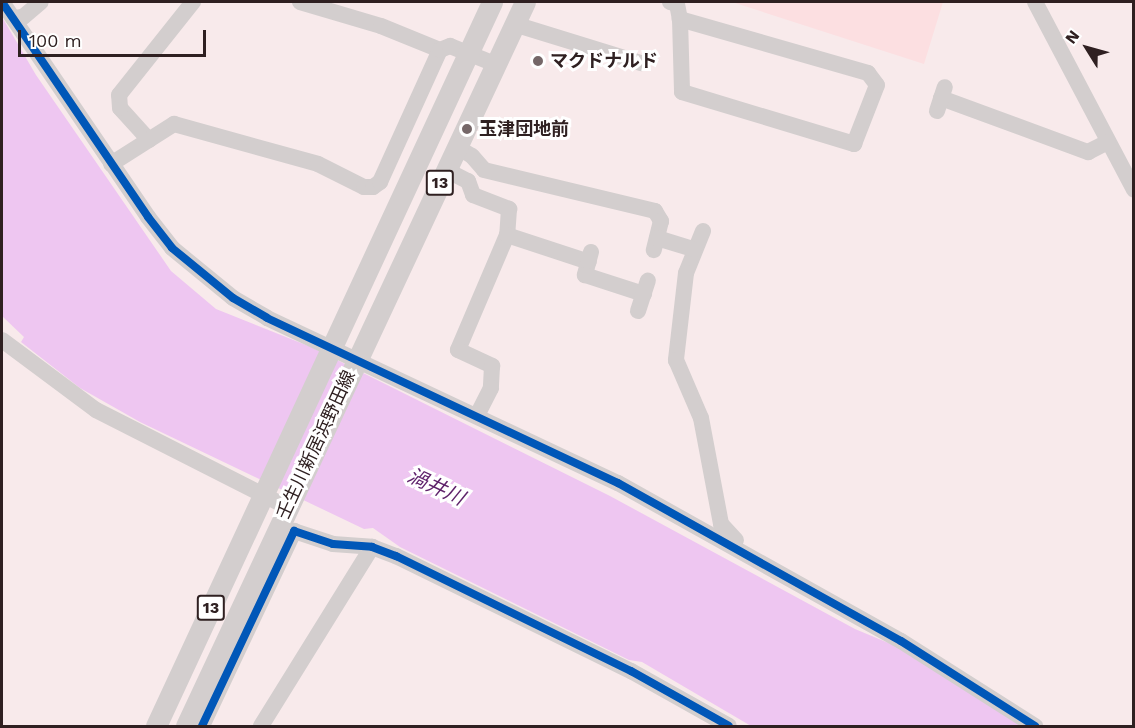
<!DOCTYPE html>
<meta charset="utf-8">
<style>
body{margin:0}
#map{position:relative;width:1135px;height:728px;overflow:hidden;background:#f8eaeb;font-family:"Work Sans","Noto Sans JP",sans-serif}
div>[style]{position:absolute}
.built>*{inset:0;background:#fcdfe1}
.water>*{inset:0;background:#eec6f1}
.minor>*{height:16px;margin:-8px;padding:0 8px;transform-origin:8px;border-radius:8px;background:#d3cece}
.major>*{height:21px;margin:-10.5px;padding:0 10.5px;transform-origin:10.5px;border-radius:10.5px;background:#d3cece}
.cycleway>*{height:8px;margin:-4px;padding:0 4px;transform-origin:4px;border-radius:4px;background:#0057b8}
.dots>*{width:16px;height:16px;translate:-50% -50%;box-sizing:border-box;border:3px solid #fff;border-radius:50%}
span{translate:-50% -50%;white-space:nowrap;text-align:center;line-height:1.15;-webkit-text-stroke:6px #fff;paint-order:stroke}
.shield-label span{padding:2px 4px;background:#fff;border:2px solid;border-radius:4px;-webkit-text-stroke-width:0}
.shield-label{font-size:16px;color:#2f2021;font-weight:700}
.poi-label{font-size:18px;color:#2f2021;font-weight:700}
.left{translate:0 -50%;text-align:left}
.street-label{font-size:18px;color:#2f2021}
.water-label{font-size:20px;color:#5f236b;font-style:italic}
.frame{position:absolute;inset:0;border:3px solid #2f2021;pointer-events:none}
.north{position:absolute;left:1057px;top:18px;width:60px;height:60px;-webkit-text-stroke:4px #fff;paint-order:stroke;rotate:307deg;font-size:16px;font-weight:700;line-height:24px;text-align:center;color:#2f2021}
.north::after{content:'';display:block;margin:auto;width:21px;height:27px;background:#2f2021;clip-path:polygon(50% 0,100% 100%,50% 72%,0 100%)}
.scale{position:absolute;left:18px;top:30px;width:188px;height:27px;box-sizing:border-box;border:3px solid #2f2021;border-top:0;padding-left:8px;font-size:18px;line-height:21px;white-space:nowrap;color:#2f2021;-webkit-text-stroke:4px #fff;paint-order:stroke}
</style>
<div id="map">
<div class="built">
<div style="clip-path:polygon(732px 2px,943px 2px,924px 64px)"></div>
</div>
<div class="water">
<div style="clip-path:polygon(2px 17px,36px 75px,171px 271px,216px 309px,311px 347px,610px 496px,855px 629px,898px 647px,1025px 726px,751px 726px,642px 662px,629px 660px,400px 547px,373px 528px,364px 529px,140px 422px,80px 388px,21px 342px,24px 337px,2px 316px)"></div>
</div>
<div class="minor">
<div style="left:2px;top:2px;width:260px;rotate:55.8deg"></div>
<div style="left:148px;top:217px;width:39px;rotate:52deg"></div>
<div style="left:172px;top:248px;width:79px;rotate:39.3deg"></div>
<div style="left:233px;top:298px;width:39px;rotate:30deg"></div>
<div style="left:267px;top:318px;width:388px;rotate:25.2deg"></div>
<div style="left:618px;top:483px;width:324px;rotate:29.2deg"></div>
<div style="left:901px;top:641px;width:159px;rotate:32.4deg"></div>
<div style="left:300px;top:2px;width:84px;rotate:16.5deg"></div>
<div style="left:381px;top:26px;width:64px;rotate:22.1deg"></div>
<div style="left:670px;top:2px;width:7px;rotate:16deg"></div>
<div style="left:677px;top:4px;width:15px;rotate:79deg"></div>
<div style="left:680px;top:19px;width:73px;rotate:88.4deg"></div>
<div style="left:682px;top:92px;width:180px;rotate:16.8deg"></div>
<div style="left:854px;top:144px;width:63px;rotate:-68.7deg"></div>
<div style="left:877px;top:85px;width:15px;rotate:-127deg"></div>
<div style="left:868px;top:73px;width:196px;rotate:-164deg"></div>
<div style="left:1035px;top:2px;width:212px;rotate:62.2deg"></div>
<div style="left:13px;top:18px;width:10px;rotate:-6deg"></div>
<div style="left:23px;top:17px;width:23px;rotate:-40deg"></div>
<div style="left:514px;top:24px;width:133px;rotate:17.1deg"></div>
<div style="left:941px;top:98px;width:157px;rotate:20.2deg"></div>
<div style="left:1088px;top:152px;width:22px;rotate:-27deg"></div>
<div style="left:937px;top:111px;width:25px;rotate:-72deg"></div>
<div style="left:149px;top:140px;width:43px;rotate:-132.2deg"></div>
<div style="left:120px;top:108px;width:13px;rotate:-94deg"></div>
<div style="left:119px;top:95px;width:119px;rotate:-51.5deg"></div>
<div style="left:457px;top:147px;width:17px;rotate:31deg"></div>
<div style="left:472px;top:156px;width:18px;rotate:49deg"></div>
<div style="left:484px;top:170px;width:176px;rotate:13.5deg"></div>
<div style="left:655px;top:211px;width:12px;rotate:59deg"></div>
<div style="left:661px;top:221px;width:30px;rotate:104deg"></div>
<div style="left:111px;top:164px;width:75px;rotate:-32.4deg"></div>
<div style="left:174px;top:124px;width:149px;rotate:15.5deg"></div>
<div style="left:318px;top:164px;width:51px;rotate:26.6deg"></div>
<div style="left:364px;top:187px;width:9px"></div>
<div style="left:373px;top:187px;width:9px;rotate:-36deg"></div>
<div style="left:380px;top:182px;width:145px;rotate:-65.6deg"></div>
<div style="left:440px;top:50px;width:11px;rotate:-22deg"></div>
<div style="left:450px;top:46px;width:48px;rotate:21.8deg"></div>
<div style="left:446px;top:170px;width:25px;rotate:27deg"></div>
<div style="left:468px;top:181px;width:15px;rotate:70deg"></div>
<div style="left:473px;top:195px;width:39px;rotate:21deg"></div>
<div style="left:509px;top:209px;width:26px;rotate:94deg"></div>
<div style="left:507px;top:235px;width:125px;rotate:113.1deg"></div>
<div style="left:458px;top:350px;width:38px;rotate:25deg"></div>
<div style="left:492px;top:366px;width:22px;rotate:93deg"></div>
<div style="left:491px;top:388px;width:31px;rotate:117deg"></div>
<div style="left:703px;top:231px;width:45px;rotate:112deg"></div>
<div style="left:686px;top:273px;width:88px;rotate:96.6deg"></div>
<div style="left:676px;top:360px;width:63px;rotate:66.7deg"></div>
<div style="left:701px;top:418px;width:108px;rotate:79.3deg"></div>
<div style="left:721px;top:524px;width:22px;rotate:47deg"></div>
<div style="left:507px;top:235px;width:86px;rotate:18.2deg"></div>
<div style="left:657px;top:238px;width:38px;rotate:17deg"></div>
<div style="left:591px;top:252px;width:24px;rotate:105deg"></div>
<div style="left:585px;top:275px;width:62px;rotate:17.9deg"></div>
<div style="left:638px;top:311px;width:32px;rotate:-72deg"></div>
<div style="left:2px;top:340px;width:117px;rotate:36.7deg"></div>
<div style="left:96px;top:410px;width:214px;rotate:26.9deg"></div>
<div style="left:202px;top:726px;width:216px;rotate:-64.7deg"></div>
<div style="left:294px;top:531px;width:41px;rotate:18.4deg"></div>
<div style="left:333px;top:544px;width:39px;rotate:4deg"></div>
<div style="left:372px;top:547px;width:26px;rotate:21deg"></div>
<div style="left:396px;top:556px;width:262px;rotate:26.1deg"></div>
<div style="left:631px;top:671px;width:112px;rotate:29.3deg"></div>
<div style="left:261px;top:726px;width:211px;rotate:-58.2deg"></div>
</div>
<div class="major">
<div style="left:156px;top:726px;width:798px;rotate:-65.1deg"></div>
<div style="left:186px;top:726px;width:799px;rotate:-64.91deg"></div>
</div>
<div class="cycleway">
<div style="left:2px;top:2px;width:260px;rotate:55.8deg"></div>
<div style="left:148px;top:217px;width:39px;rotate:52deg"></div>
<div style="left:172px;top:248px;width:79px;rotate:39.3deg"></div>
<div style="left:233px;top:298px;width:39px;rotate:30deg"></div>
<div style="left:267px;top:318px;width:388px;rotate:25.2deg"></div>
<div style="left:618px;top:483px;width:324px;rotate:29.2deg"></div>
<div style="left:901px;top:641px;width:159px;rotate:32.4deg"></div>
<div style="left:202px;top:726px;width:216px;rotate:-64.7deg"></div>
<div style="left:294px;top:531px;width:41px;rotate:18.4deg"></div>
<div style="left:333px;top:544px;width:39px;rotate:4deg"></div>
<div style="left:372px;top:547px;width:26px;rotate:21deg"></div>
<div style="left:396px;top:556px;width:262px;rotate:26.1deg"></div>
<div style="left:631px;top:671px;width:112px;rotate:29.3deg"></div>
</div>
<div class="dots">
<div style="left:538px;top:61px;background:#756768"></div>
<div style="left:467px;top:129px;background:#756768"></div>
</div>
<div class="shield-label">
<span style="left:440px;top:183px">13</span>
<span style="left:211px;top:608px">13</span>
</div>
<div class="poi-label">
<span class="left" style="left:550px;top:61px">マクドナルド</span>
<span class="left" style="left:479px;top:129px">玉津団地前</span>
</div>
<div class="street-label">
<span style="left:316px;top:445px;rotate:-65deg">壬生川新居浜野田線</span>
</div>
<div class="water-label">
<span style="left:436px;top:487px;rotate:25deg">渦井川</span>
</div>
<div class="frame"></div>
<div class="north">N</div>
<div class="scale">100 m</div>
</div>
